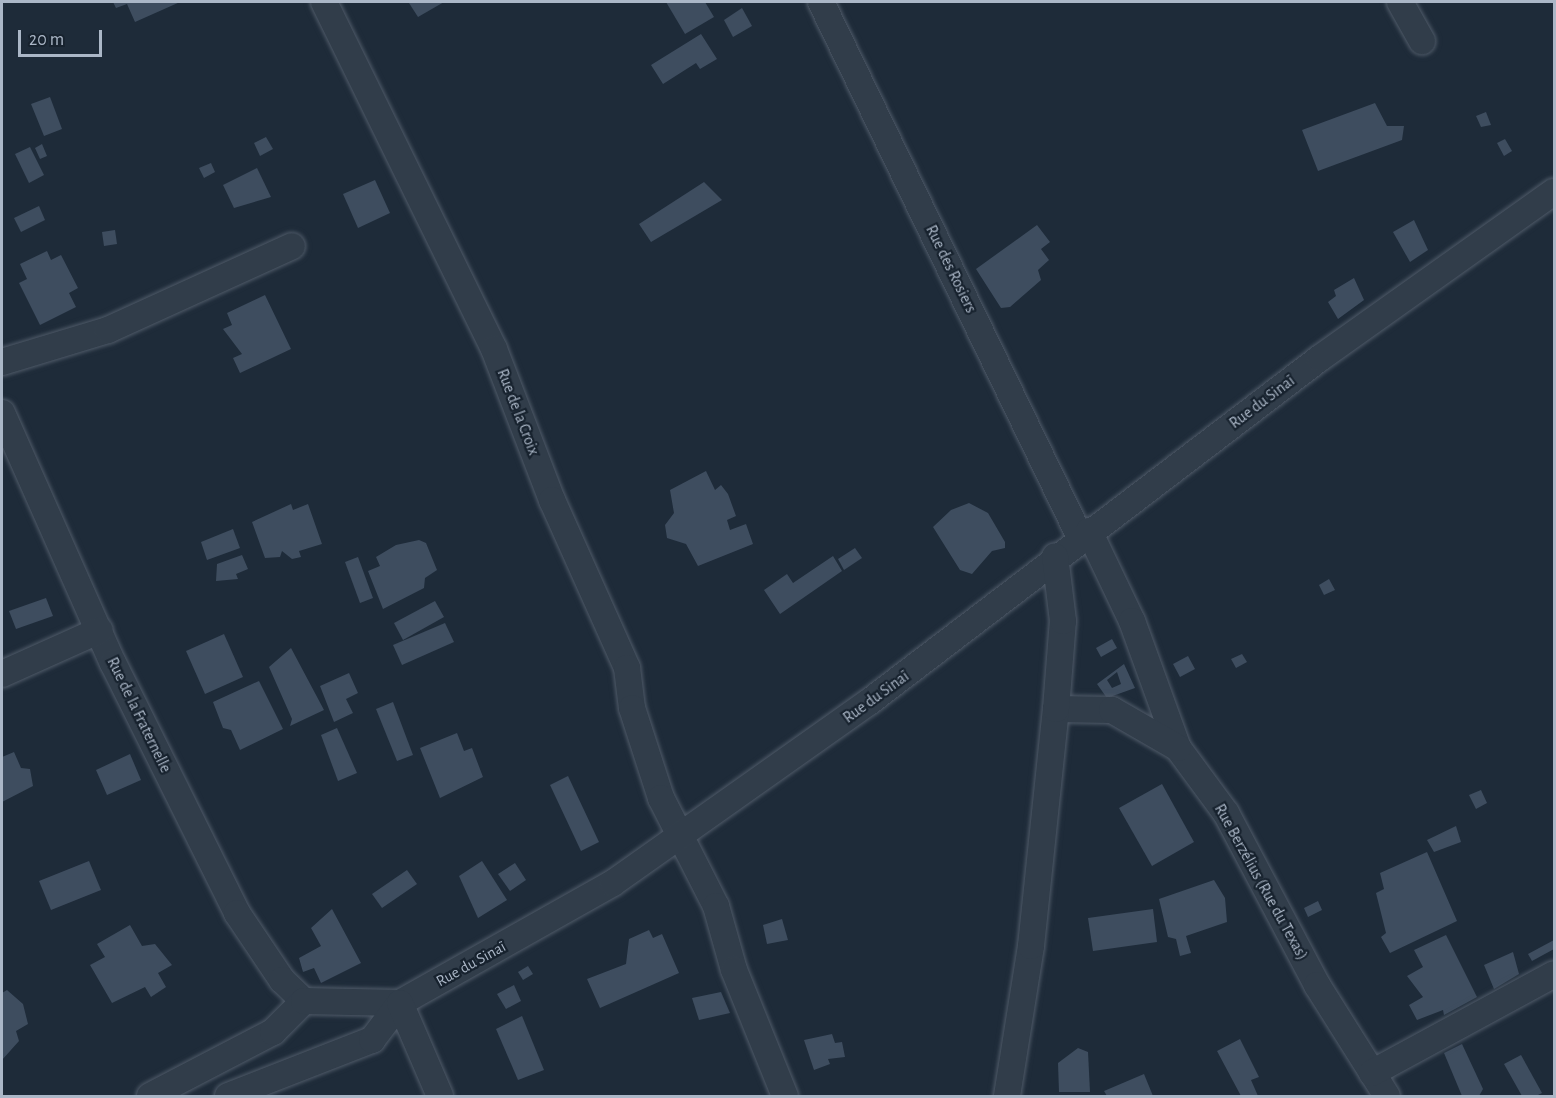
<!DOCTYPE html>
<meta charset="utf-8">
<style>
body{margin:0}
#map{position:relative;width:1556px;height:1098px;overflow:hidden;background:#1e2b39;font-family:"Alegreya Sans",sans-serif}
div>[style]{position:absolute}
.building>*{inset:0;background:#3e4d5f}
.roads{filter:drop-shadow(0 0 2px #4f5a68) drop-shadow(0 0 2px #4f5a68)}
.street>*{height:26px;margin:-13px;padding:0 13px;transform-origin:13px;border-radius:13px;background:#313d4a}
span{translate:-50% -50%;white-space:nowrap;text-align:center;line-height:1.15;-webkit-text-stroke:4.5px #17222e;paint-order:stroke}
.street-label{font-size:16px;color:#abb7c7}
.frame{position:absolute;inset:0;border:3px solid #abb7c7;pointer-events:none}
.scale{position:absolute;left:18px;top:30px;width:84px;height:27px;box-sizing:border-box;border:3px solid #abb7c7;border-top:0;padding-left:8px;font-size:18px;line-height:21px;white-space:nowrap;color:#abb7c7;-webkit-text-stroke:4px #17222e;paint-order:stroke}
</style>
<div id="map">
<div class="building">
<div style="clip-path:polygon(113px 2px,180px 2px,135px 22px,127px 4px,116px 8px)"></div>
<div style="clip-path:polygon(444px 2px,418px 17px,409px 3px,411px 2px)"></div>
<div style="clip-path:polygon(666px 2px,705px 2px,714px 17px,685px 34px)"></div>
<div style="clip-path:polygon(742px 8px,752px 26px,733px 37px,724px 20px)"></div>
<div style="clip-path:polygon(701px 34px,717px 59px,700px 69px,696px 63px,663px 84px,651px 65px)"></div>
<div style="clip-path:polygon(50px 97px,62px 129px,44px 136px,31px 104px)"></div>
<div style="clip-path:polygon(1375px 103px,1387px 126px,1404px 126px,1402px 140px,1318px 171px,1302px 130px)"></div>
<div style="clip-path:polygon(1486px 112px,1491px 125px,1481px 127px,1476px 116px)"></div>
<div style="clip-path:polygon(266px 137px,273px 149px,260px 156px,254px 143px)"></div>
<div style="clip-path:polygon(1505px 139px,1512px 151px,1504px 156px,1497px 143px)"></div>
<div style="clip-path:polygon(42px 144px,47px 156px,40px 159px,35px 148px)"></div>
<div style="clip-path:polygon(30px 147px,44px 175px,29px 183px,15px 154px)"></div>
<div style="clip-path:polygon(211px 163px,215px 172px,204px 178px,199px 168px)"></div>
<div style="clip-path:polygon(257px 168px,271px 197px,234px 208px,223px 185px)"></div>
<div style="clip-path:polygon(375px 180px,390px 213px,358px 228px,343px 194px)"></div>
<div style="clip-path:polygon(704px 182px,722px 200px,651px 242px,639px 224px)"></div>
<div style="clip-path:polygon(39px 206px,45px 220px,21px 232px,14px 218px)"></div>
<div style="clip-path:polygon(1414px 220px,1428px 250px,1410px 262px,1393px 232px)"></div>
<div style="clip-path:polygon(1037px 225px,1050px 242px,1041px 249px,1049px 260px,1038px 270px,1041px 280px,1010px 307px,1001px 308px,976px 269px)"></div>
<div style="clip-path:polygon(115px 230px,117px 244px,104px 246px,102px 232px)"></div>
<div style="clip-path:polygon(47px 251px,51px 260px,61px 255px,78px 288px,69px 293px,76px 307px,40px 325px,19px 283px,27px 279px,20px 264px)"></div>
<div style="clip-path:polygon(1354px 278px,1364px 300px,1338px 319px,1328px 302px,1336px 296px,1334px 290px)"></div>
<div style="clip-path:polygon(265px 295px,291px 349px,240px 373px,233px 358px,242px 354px,223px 329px,232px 325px,227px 313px)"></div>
<div style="clip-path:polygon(706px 471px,715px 490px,721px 485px,728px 494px,736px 516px,727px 520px,730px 530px,746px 524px,753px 544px,698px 566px,686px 544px,667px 538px,665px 525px,674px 513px,670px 490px)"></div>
<div style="clip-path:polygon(969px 503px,988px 513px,1005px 542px,1005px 548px,992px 551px,972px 574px,960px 570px,933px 527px,951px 510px)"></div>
<div style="clip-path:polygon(291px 504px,293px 510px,308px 504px,322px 544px,299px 551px,301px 557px,292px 559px,282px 551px,280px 557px,265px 558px,252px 522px)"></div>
<div style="clip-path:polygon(233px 529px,240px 548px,207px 560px,201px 542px)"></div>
<div style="clip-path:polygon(419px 540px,426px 543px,437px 570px,425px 578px,424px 588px,383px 609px,368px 571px,380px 566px,376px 557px,396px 545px)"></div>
<div style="clip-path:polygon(855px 548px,862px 558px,844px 570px,838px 559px)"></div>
<div style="clip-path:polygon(242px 555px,248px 569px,236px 574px,238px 579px,216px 581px,217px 564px)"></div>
<div style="clip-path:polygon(833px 556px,842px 571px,780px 614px,764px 590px,787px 574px,793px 583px)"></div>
<div style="clip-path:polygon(358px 557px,373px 598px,360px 603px,345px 562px)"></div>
<div style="clip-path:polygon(1329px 579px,1335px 590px,1324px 595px,1319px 585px)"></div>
<div style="clip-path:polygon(46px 598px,53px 616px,16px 629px,9px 611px)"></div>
<div style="clip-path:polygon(435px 601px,444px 617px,403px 640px,394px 623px)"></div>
<div style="clip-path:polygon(445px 623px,454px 642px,402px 665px,393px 645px)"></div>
<div style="clip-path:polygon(224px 634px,243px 677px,205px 694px,186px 651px)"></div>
<div style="clip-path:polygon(1112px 639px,1117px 648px,1101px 657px,1096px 648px)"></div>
<div style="clip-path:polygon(291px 648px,324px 710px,290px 726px,292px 719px,269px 667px)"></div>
<div style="clip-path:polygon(1242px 654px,1247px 662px,1236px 668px,1231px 659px)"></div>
<div style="clip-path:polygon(1188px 656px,1195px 669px,1180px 677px,1173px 664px)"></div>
<div style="clip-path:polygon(evenodd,1124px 664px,1135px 688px,1107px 698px,1097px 684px,1124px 664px,1117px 672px,1121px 684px,1112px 688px,1107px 680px,1117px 672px)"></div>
<div style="clip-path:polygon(349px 673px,358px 693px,346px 699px,353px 713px,334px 722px,320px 686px)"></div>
<div style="clip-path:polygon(259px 681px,283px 729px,240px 750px,231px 730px,223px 728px,213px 702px)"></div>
<div style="clip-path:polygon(393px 702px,413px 755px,397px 761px,376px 709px)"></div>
<div style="clip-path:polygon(337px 728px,357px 773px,338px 781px,321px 735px)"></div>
<div style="clip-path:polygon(457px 733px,464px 751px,472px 748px,483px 777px,440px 798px,420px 748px)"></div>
<div style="clip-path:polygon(14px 752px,21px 768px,30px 769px,33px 786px,2px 802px,2px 757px)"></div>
<div style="clip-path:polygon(130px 754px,141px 780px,107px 795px,96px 770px)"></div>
<div style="clip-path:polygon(568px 776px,599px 842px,581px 851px,550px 785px)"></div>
<div style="clip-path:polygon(1162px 784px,1194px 842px,1152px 866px,1119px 808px)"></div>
<div style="clip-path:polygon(1481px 790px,1487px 803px,1476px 809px,1469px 795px)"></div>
<div style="clip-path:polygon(1456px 826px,1461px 842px,1434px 852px,1427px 840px)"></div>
<div style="clip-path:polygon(1427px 852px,1457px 921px,1390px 953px,1381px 937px,1386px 933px,1376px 893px,1384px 889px,1380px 873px)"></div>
<div style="clip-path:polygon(89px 861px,101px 890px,51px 910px,39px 881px)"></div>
<div style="clip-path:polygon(482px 861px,507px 900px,478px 918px,459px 876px)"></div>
<div style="clip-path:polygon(515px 863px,526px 880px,510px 891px,498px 874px)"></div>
<div style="clip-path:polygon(407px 870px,417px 884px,382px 908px,372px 894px)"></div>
<div style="clip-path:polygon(1214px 880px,1225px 898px,1227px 922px,1186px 936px,1191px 953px,1180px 956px,1176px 939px,1168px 937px,1159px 899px)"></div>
<div style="clip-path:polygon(1318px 901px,1322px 910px,1308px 917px,1304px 908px)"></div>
<div style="clip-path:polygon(332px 909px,361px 963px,321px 983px,314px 968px,303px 972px,299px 958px,321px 946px,311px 928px)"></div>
<div style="clip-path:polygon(1153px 909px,1157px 942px,1093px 951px,1088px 918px)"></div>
<div style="clip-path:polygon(782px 919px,788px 940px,767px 944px,763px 925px)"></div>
<div style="clip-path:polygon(130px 925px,142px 946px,155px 944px,172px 965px,158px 973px,166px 987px,151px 997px,145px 987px,112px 1003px,90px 965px,105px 957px,97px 944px)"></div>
<div style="clip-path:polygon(649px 930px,653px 938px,662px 934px,679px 973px,600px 1008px,587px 979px,626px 964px,629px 939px)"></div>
<div style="clip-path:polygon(1446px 935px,1477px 997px,1444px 1015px,1443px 1010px,1417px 1020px,1409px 1005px,1423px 997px,1407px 976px,1423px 967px,1414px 950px)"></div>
<div style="clip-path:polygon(1554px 940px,1554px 949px,1532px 961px,1528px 954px)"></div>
<div style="clip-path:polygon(1513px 952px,1519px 974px,1494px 989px,1484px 965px)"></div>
<div style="clip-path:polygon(528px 966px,533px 974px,523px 980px,518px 972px)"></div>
<div style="clip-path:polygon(514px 985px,521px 1001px,506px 1009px,497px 994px)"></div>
<div style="clip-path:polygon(7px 990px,23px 1004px,28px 1024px,16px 1031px,19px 1041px,2px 1060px,2px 993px)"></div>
<div style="clip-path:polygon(721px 992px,730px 1013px,699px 1020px,692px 998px)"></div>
<div style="clip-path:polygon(522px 1016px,544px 1070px,518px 1080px,496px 1029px)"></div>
<div style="clip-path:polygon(832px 1034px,835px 1043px,842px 1042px,845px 1057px,828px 1059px,830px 1064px,814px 1070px,804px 1040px)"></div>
<div style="clip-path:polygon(1240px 1039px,1259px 1077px,1251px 1080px,1258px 1096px,1241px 1096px,1217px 1051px)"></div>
<div style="clip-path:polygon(1462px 1044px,1483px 1089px,1479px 1096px,1462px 1096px,1444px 1053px)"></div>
<div style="clip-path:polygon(1078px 1048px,1088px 1052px,1090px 1092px,1059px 1092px,1058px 1063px)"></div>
<div style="clip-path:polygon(1521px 1055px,1542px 1093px,1536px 1096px,1522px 1096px,1504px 1064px)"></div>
<div style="clip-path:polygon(1144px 1074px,1153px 1096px,1107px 1096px,1104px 1091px)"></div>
</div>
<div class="roads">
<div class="street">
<div style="left:324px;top:2px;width:386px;rotate:63.9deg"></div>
<div style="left:494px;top:349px;width:162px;rotate:69deg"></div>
<div style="left:552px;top:500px;width:184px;rotate:65.9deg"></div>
<div style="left:627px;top:668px;width:40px;rotate:82.9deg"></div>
<div style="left:632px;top:708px;width:95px;rotate:72.1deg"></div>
<div style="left:661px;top:798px;width:121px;rotate:63deg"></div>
<div style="left:716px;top:906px;width:66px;rotate:74.3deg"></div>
<div style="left:734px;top:970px;width:136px;rotate:68deg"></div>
<div style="left:821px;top:2px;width:594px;rotate:64.17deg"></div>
<div style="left:1400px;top:2px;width:45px;rotate:60.6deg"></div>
<div style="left:2px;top:362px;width:111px;rotate:-16.8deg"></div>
<div style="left:108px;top:330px;width:202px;rotate:-24.5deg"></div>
<div style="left:2px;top:413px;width:274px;rotate:66.1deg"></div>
<div style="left:113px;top:663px;width:279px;rotate:63.6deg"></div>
<div style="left:237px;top:913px;width:81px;rotate:56.1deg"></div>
<div style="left:282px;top:980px;width:30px;rotate:44deg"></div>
<div style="left:1089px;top:531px;width:100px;rotate:64.5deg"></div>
<div style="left:1132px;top:621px;width:135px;rotate:70.1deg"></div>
<div style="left:1178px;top:748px;width:81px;rotate:53.6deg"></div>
<div style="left:1226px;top:813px;width:195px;rotate:62.1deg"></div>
<div style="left:1317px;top:985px;width:131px;rotate:57.8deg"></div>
<div style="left:2px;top:674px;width:107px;rotate:-24.2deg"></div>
<div style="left:1056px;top:709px;width:56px;rotate:1deg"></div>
<div style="left:1112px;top:710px;width:76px;rotate:29.9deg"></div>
<div style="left:1372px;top:1073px;width:207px;rotate:-28.5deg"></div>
<div style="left:150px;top:1096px;width:139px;rotate:-27.5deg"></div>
<div style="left:273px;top:1032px;width:44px;rotate:-45deg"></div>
<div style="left:304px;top:1001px;width:96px;rotate:1.2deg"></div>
<div style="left:400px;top:1003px;width:244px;rotate:-29.4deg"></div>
<div style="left:613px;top:883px;width:314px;rotate:-35.3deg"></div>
<div style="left:869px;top:702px;width:567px;rotate:-37.33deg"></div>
<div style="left:1320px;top:358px;width:287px;rotate:-35.4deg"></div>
<div style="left:228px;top:1096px;width:155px;rotate:-21.3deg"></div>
<div style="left:372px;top:1040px;width:46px;rotate:-52.9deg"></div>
<div style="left:400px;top:1003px;width:101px;rotate:66.7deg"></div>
<div style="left:1007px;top:1096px;width:152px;rotate:-80.9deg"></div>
<div style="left:1031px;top:946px;width:238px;rotate:-84deg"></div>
<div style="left:1056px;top:709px;width:88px;rotate:-85.5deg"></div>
<div style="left:1063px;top:621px;width:65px;rotate:-97deg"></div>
</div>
</div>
<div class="street-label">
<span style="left:951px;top:269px;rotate:64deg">Rue des Rosiers</span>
<span style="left:1262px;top:402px;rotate:-37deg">Rue du Sinaï</span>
<span style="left:518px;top:412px;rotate:69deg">Rue de la Croix</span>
<span style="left:876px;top:697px;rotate:-36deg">Rue du Sinaï</span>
<span style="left:139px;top:715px;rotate:64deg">Rue de la Fraternelle</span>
<span style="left:1261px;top:882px;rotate:61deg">Rue Berzélius (Rue du Texas)</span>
<span style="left:471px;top:964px;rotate:-29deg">Rue du Sinaï</span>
</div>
<div class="frame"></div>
<div class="scale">20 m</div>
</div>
